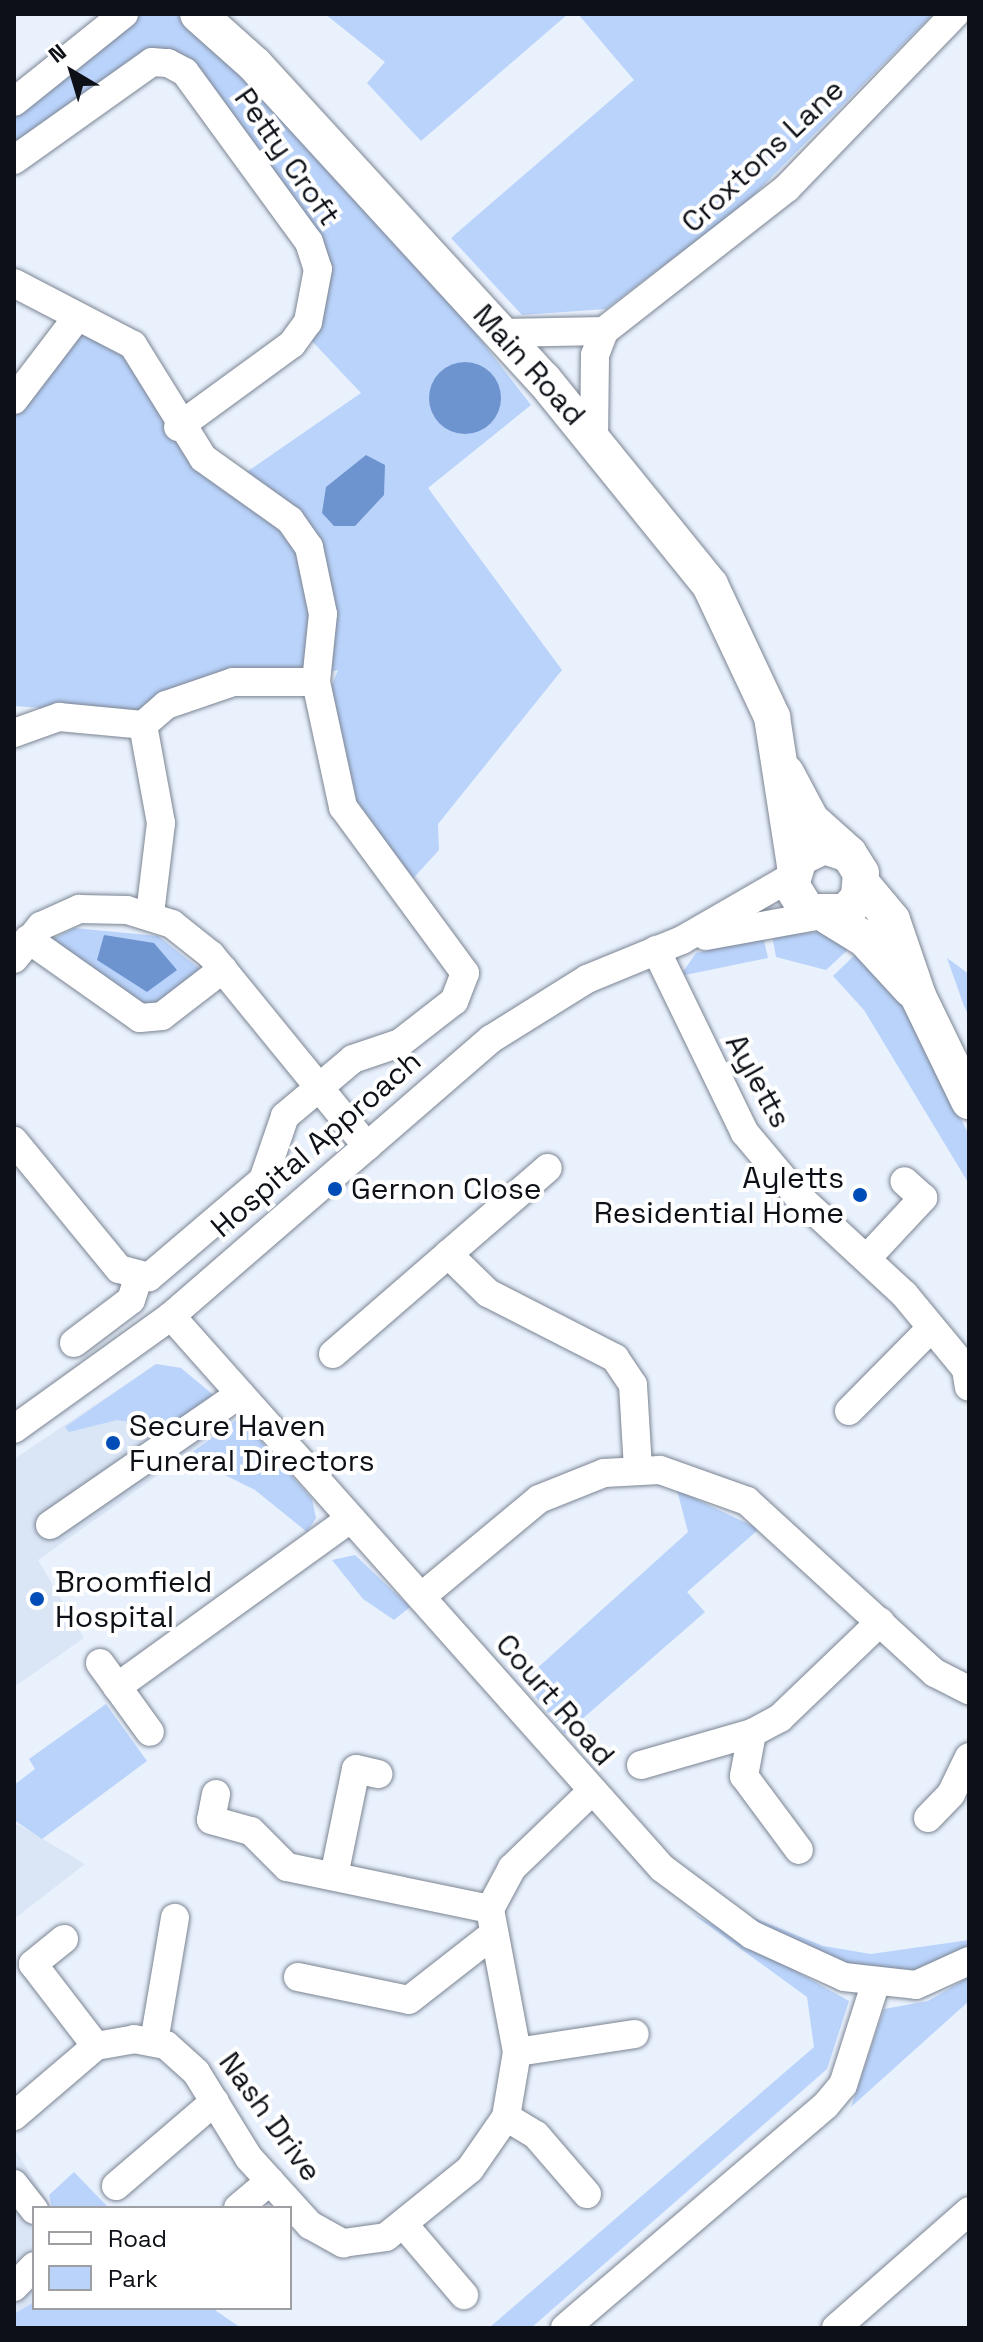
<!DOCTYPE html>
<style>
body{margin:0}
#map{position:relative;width:983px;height:2342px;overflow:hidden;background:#e9f1fd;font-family:"Space Grotesk",sans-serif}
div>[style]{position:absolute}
.built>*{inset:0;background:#dae5f6}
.green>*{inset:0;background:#bad3fb}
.water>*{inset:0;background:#6e94d0}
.round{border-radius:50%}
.roads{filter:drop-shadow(0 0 2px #7b8492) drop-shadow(0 0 2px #7b8492)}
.minor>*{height:28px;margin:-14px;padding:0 14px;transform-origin:14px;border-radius:14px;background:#fff}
.major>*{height:36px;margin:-18px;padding:0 18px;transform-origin:18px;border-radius:18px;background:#fff}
.dots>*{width:22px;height:22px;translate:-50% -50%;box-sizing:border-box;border:4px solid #fff;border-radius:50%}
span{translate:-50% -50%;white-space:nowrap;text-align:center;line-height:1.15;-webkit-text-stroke:8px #fff;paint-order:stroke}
.street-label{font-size:30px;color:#0d1016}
.poi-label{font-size:30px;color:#0d1016}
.right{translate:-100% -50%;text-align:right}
.left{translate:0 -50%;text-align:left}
.frame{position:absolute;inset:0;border:16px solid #0d1016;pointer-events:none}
.legend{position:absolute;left:32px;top:2206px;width:260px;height:104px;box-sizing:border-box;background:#fff;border:2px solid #9e9fa2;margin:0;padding:10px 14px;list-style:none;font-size:24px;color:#0d1016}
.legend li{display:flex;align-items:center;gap:16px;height:40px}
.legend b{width:40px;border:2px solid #9e9fa2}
.north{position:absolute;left:32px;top:32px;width:80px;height:80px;-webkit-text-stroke:6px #fff;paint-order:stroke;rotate:322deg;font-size:22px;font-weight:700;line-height:32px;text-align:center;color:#0d1016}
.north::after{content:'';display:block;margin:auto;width:28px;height:36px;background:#0d1016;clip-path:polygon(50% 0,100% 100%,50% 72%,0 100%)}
</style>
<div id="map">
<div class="built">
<div style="clip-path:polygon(156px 1364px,181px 1368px,236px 1420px,38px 1560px,84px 1638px,14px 1687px,14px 1459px)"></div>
<div style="clip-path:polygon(14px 1822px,85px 1864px,14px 1919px)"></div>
<div style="clip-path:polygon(14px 2148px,52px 2208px,34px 2208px,34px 2302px,14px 2314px)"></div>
</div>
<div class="green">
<div style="clip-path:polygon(136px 14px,185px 14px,449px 299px,531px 405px,428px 488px,562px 670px,438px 824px,439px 850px,408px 884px,355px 816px,328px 694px,338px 670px,134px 715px,14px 706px,14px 407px,78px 330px,126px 352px,235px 480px,361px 393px,310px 339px,326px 272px,169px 54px,14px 147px,14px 111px)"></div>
<div style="clip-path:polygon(325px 14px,568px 14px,421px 141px,367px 83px,385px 62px)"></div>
<div style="clip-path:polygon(578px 14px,933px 14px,743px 206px,606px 309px,522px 315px,451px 238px,634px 80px)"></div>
<div style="clip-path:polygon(74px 928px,158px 936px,200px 969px,156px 1006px,141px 1006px,49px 941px)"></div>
<div style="clip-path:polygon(819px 932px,854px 944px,826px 970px,776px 957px,772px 935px)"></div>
<div style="clip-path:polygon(763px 936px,768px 958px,680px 976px,696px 953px)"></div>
<div style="clip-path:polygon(861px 949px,901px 999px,969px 1135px,969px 1184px,864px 1010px,833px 976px)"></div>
<div style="clip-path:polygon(947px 958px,969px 974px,969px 1016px,964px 1006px)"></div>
<div style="clip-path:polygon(156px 1364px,181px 1368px,217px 1398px,171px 1428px,117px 1420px,69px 1432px,65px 1427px)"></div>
<div style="clip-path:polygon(240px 1417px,312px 1499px,316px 1518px,307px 1532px,255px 1490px,187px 1456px)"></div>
<div style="clip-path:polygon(677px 1490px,759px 1529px,687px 1592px,705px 1612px,565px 1734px,523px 1681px,688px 1532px)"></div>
<div style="clip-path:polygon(355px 1555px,410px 1607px,394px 1620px,363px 1599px,332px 1560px)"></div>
<div style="clip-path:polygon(106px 1704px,147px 1761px,42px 1839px,14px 1820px,14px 1785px,35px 1769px,29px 1759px)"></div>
<div style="clip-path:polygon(725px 1906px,823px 1946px,871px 1954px,969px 1940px,969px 1956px,913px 1979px,860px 1973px)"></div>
<div style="clip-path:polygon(690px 1912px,849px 2001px,827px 2069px,531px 2328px,489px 2328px,814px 2047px,807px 1997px)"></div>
<div style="clip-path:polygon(969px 1977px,969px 2001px,851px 2107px,884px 2009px,928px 2001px)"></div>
<div style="clip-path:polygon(74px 2172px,109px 2208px,52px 2208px,49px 2195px)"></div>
<div style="clip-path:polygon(34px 2302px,212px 2308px,241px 2328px,14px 2328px,14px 2314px)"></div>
</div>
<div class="water">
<div class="round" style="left:429px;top:362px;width:72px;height:72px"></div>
<div style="clip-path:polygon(366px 455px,385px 465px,384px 495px,355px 526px,334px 526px,322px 513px,326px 487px)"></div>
<div style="clip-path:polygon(104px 935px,154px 943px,177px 970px,147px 992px,97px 960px)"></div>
</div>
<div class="roads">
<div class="minor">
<div style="left:14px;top:102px;width:141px;rotate:-38.7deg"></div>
<div style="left:14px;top:160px;width:169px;rotate:-35.4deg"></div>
<div style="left:152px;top:62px;width:16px;rotate:4deg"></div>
<div style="left:168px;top:63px;width:19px;rotate:28deg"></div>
<div style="left:185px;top:72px;width:210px;rotate:53.9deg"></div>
<div style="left:309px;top:242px;width:28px;rotate:72deg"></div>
<div style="left:318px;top:269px;width:54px;rotate:100.7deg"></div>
<div style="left:308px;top:322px;width:27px;rotate:126deg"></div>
<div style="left:292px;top:344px;width:141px;rotate:143.9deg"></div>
<div style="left:14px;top:283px;width:134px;rotate:27.5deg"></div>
<div style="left:133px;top:345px;width:133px;rotate:58.2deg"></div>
<div style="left:203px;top:458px;width:107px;rotate:35.5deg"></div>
<div style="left:290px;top:520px;width:33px;rotate:55deg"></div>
<div style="left:309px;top:547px;width:68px;rotate:78.2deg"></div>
<div style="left:323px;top:614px;width:68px;rotate:95.9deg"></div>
<div style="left:316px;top:682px;width:128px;rotate:77.8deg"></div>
<div style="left:343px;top:807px;width:206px;rotate:53.7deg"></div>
<div style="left:465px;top:973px;width:30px;rotate:111deg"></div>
<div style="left:454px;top:1001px;width:68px;rotate:142.1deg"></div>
<div style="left:400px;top:1043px;width:50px;rotate:161.2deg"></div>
<div style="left:353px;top:1059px;width:89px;rotate:140deg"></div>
<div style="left:285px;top:1116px;width:68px;rotate:109deg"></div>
<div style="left:263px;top:1180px;width:150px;rotate:139.6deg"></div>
<div style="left:149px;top:1277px;width:31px;rotate:-165deg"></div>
<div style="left:119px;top:1269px;width:166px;rotate:-129.4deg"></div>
<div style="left:502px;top:333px;width:102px;rotate:-1.1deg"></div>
<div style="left:14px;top:400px;width:101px;rotate:-52.7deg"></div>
<div style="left:594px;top:439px;width:84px;rotate:-89.3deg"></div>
<div style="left:595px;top:355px;width:26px;rotate:-69deg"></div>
<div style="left:604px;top:331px;width:232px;rotate:-38deg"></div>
<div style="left:787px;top:188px;width:242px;rotate:-46deg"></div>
<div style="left:143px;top:725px;width:100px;rotate:79.6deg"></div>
<div style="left:161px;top:823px;width:92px;rotate:96.9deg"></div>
<div style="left:14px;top:733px;width:48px;rotate:-19.6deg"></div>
<div style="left:59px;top:717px;width:84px;rotate:5.4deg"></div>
<div style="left:143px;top:725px;width:30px;rotate:-41deg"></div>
<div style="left:166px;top:705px;width:71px;rotate:-18.9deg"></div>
<div style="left:233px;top:682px;width:83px"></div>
<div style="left:706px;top:936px;width:112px;rotate:-10.3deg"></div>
<div style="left:28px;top:939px;width:137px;rotate:35.2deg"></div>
<div style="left:140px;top:1018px;width:22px;rotate:-5deg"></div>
<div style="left:162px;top:1016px;width:77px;rotate:-37.6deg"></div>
<div style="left:656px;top:950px;width:203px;rotate:64.1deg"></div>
<div style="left:745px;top:1133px;width:81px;rotate:50deg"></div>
<div style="left:797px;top:1195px;width:146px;rotate:42.8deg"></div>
<div style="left:904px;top:1294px;width:97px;rotate:50.4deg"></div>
<div style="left:966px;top:1369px;width:18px;rotate:81deg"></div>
<div style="left:14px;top:959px;width:43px;rotate:-50.7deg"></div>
<div style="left:41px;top:926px;width:42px;rotate:-24.1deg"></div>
<div style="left:79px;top:909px;width:48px;rotate:1.2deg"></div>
<div style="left:127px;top:910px;width:47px;rotate:17.3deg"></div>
<div style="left:172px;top:924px;width:50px;rotate:38.5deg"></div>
<div style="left:211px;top:955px;width:247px;rotate:50.8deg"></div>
<div style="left:448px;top:1254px;width:56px;rotate:44.3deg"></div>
<div style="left:488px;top:1293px;width:143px;rotate:27.1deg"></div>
<div style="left:615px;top:1358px;width:32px;rotate:56deg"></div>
<div style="left:633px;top:1385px;width:85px;rotate:86.6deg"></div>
<div style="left:868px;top:1257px;width:81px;rotate:-47deg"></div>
<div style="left:923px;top:1198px;width:25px;rotate:-138deg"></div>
<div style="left:171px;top:1316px;width:739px;rotate:48.35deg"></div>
<div style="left:662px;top:1868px;width:112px;rotate:36.7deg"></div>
<div style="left:752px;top:1935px;width:101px;rotate:24.5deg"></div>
<div style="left:844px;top:1977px;width:72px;rotate:6.3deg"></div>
<div style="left:916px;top:1985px;width:58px;rotate:-24.4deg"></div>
<div style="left:74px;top:1343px;width:71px;rotate:-37deg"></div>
<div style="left:131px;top:1300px;width:23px;rotate:-72deg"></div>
<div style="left:333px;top:1354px;width:284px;rotate:-40.9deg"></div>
<div style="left:849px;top:1411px;width:117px;rotate:-45.3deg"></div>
<div style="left:14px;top:1429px;width:193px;rotate:-35.7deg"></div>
<div style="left:171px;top:1316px;width:423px;rotate:-40.9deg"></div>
<div style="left:491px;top:1039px;width:113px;rotate:-32deg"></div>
<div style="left:587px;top:979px;width:103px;rotate:-22.3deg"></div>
<div style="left:682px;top:940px;width:126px;rotate:-30deg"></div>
<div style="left:50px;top:1525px;width:231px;rotate:-34.6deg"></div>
<div style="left:421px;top:1597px;width:153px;rotate:-39.7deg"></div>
<div style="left:539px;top:1499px;width:70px;rotate:-21.8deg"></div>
<div style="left:604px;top:1473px;width:56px;rotate:-3.1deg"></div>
<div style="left:660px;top:1470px;width:92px;rotate:19.6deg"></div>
<div style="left:747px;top:1501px;width:255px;rotate:42.5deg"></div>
<div style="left:935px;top:1673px;width:38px;rotate:27deg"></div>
<div style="left:100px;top:1663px;width:85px;rotate:54.1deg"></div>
<div style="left:117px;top:1687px;width:287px;rotate:-35.8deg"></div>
<div style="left:752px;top:1733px;width:44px;rotate:100.5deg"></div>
<div style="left:744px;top:1776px;width:92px;rotate:53.4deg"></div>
<div style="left:641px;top:1765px;width:116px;rotate:-16.1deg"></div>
<div style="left:752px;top:1733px;width:32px;rotate:-28deg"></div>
<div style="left:780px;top:1718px;width:139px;rotate:-43.8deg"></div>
<div style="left:216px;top:1794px;width:26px;rotate:101deg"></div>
<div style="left:211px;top:1820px;width:41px;rotate:15.4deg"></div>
<div style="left:251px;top:1831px;width:51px;rotate:45deg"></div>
<div style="left:287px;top:1867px;width:207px;rotate:11.7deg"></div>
<div style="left:928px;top:1818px;width:33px;rotate:-46deg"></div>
<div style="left:951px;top:1794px;width:41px;rotate:-64.1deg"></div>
<div style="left:334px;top:1876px;width:109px;rotate:-78.4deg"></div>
<div style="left:356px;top:1769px;width:23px;rotate:13deg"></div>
<div style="left:64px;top:1939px;width:40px;rotate:141deg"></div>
<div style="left:33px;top:1964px;width:103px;rotate:52.5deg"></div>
<div style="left:298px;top:1977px;width:113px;rotate:11.7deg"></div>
<div style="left:409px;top:2000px;width:104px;rotate:-38deg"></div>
<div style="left:154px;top:2042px;width:126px;rotate:-80.4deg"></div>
<div style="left:517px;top:2052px;width:119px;rotate:-8.7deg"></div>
<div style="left:14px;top:2116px;width:108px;rotate:-40.5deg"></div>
<div style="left:96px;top:2046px;width:39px;rotate:-10deg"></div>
<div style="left:134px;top:2039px;width:33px;rotate:11deg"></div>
<div style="left:166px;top:2045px;width:40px;rotate:42deg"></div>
<div style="left:196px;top:2072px;width:101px;rotate:58.4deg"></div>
<div style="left:249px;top:2158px;width:91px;rotate:47.7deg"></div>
<div style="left:310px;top:2225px;width:38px;rotate:29deg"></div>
<div style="left:343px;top:2243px;width:43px;rotate:-7.9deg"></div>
<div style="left:386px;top:2237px;width:108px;rotate:-39deg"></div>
<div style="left:470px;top:2169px;width:63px;rotate:-55.3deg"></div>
<div style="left:506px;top:2117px;width:66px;rotate:-80.4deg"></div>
<div style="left:517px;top:2052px;width:146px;rotate:-100.7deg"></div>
<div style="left:490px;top:1909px;width:47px;rotate:-61.8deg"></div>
<div style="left:512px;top:1868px;width:108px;rotate:-43.9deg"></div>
<div style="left:506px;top:2117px;width:35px;rotate:31deg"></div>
<div style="left:536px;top:2135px;width:78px;rotate:49.2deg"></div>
<div style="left:14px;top:2184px;width:33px;rotate:52deg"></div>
<div style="left:116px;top:2186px;width:130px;rotate:-40.6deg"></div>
<div style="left:238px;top:2208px;width:42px;rotate:-40.2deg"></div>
<div style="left:405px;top:2226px;width:91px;rotate:49.5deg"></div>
<div style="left:14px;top:2287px;width:29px;rotate:-46deg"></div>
<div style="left:565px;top:2328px;width:343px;rotate:-40.5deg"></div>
<div style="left:826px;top:2105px;width:26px;rotate:-50deg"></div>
<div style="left:843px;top:2085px;width:105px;rotate:-72.3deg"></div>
<div style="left:836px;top:2328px;width:177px;rotate:-41.3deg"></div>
</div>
<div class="major">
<div style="left:198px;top:14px;width:76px;rotate:41.8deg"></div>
<div style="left:255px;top:65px;width:427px;rotate:47.5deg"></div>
<div style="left:544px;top:380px;width:264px;rotate:51deg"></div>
<div style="left:710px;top:585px;width:146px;rotate:64.8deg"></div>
<div style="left:772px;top:717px;width:151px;rotate:81.2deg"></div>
<div style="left:786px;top:773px;width:53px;rotate:62deg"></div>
<div style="left:811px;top:820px;width:51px;rotate:41.8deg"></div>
<div style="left:849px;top:854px;width:22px;rotate:58deg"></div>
<div style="left:861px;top:873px;width:24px;rotate:95deg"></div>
<div style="left:859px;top:897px;width:20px;rotate:131deg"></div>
<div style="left:846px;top:912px;width:38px;rotate:180deg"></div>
<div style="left:808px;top:912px;width:32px;rotate:-122deg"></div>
<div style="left:791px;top:885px;width:28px;rotate:-73deg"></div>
<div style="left:799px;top:858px;width:28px;rotate:-26deg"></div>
<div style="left:824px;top:846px;width:26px;rotate:18deg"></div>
<div style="left:862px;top:884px;width:47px;rotate:50.2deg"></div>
<div style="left:892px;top:920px;width:80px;rotate:71.1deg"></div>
<div style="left:918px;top:996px;width:117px;rotate:64.1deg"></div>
<div style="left:829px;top:917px;width:42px;rotate:31.4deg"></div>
<div style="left:865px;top:939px;width:68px;rotate:47.4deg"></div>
</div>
</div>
<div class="dots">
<div style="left:335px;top:1189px;background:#004db7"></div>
<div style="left:860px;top:1195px;background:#004db7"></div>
<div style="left:113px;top:1443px;background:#004db7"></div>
<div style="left:37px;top:1599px;background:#004db7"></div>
</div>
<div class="street-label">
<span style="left:763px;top:156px;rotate:-43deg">Croxtons Lane</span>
<span style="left:287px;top:157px;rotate:55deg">Petty Croft</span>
<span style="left:529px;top:365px;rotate:48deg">Main Road</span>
<span style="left:758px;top:1081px;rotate:61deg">Ayletts</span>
<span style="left:316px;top:1144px;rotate:-41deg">Hospital Approach</span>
<span style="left:555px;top:1700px;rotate:49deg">Court Road</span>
<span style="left:270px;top:2117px;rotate:54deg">Nash Drive</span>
</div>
<div class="poi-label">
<span class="right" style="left:844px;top:1195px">Ayletts<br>Residential Home</span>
<span class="left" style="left:351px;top:1189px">Gernon Close</span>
<span class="left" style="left:129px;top:1443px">Secure Haven<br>Funeral Directors</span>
<span class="left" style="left:55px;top:1599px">Broomfield<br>Hospital</span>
</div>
<div class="frame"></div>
<ul class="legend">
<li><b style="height:10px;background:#fff"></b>Road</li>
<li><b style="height:22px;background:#bad3fb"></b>Park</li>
</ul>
<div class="north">N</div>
</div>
